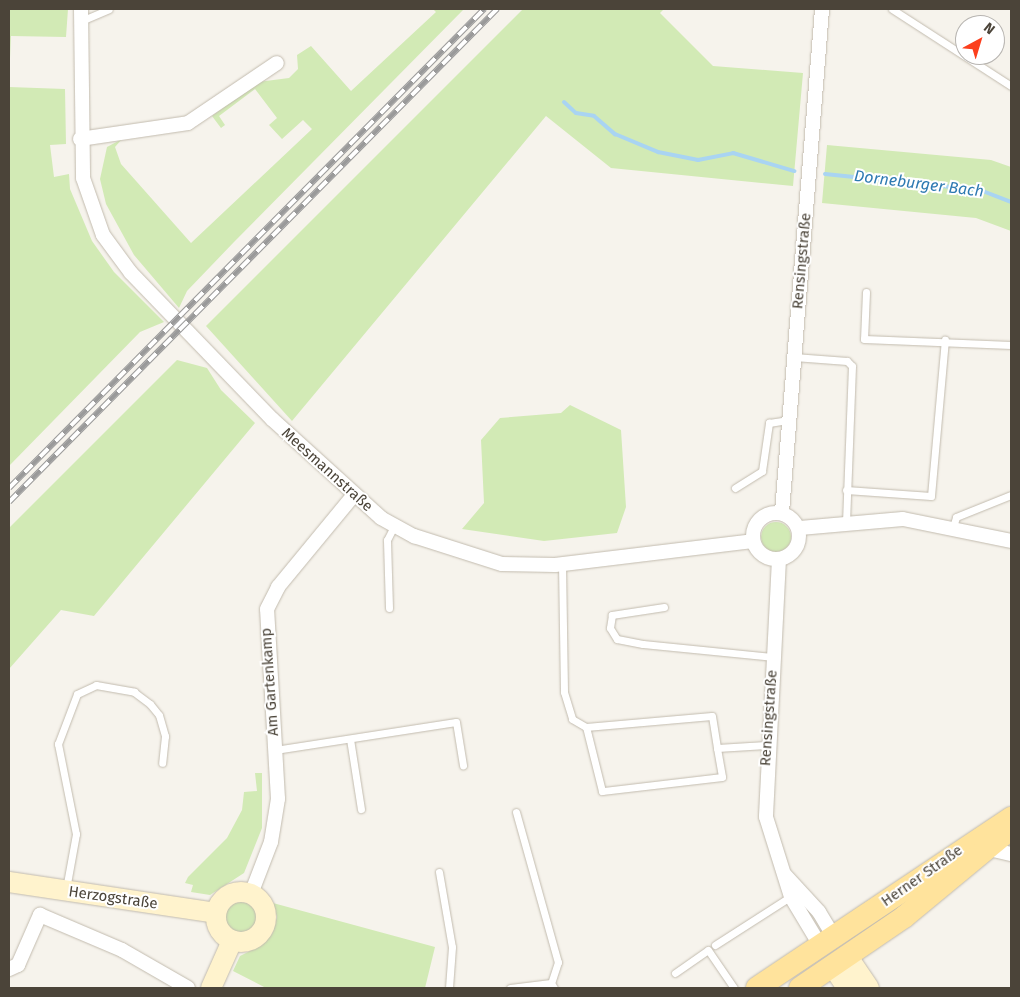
<!DOCTYPE html>
<meta charset="utf-8">
<style>
body{margin:0}
#map{position:relative;width:1020px;height:997px;overflow:hidden;background:#f6f3ec;font-family:"Fira Sans",sans-serif}
div>[style]{position:absolute}
.green>*{inset:0;background:#d2eab5}
.round{border-radius:50%}
.stream>*{height:4px;margin:-2px;padding:0 2px;transform-origin:2px;border-radius:2px;background:#a9d4f2}
.roads{filter:drop-shadow(0 0 1px #c2bbae) drop-shadow(0 0 1px #c2bbae)}
.lane>*{height:7px;margin:-3.5px;padding:0 3.5px;transform-origin:3.5px;border-radius:3.5px;background:#fff}
.street>*{height:14px;margin:-7px;padding:0 7px;transform-origin:7px;border-radius:7px;background:#fff}
.street>.ring{margin:-7px;padding:0;box-sizing:content-box;background:none;border:14px solid #fff;border-radius:50%}
.secondary>*{height:20px;margin:-10px;padding:0 10px;transform-origin:10px;border-radius:10px;background:#fff3cd}
.secondary>.ring{margin:-10px;padding:0;box-sizing:content-box;background:none;border:20px solid #fff3cd;border-radius:50%}
.primary>*{height:22px;margin:-11px;padding:0 11px;transform-origin:11px;border-radius:11px;background:#ffe39c}
.rail>*{height:5.5px;margin-top:-2.75px;transform-origin:0;background:repeating-linear-gradient(90deg,#fff 0 11px,#9a9a9a 0 22px);box-sizing:border-box;border-block:1px solid #9a9a9a}
span{translate:-50% -50%;white-space:nowrap;text-align:center;line-height:1.15;-webkit-text-stroke:4px #fff;paint-order:stroke}
.street-label{font-size:15px;color:#4b4439}
.water-label{font-size:16px;color:#2e7ab2;font-style:italic}
.frame{position:absolute;inset:0;border:10px solid #4b4439;pointer-events:none}
.north{position:absolute;left:955px;top:15px;width:50px;height:50px;box-sizing:border-box;background:#fff;border:1px solid #b7b4b0;border-radius:50%;rotate:39deg;font-size:14px;font-weight:700;line-height:20px;text-align:center;color:#4b4439}
.north::after{content:'';display:block;margin:auto;width:18px;height:22px;background:#fc3f1d;clip-path:polygon(50% 0,100% 100%,50% 72%,0 100%)}
</style>
<div id="map">
<div class="green">
<div style="clip-path:polygon(9px 9px,68px 9px,66px 37px,11px 36px,9px 81px)"></div>
<div style="clip-path:polygon(433px 9px,464px 9px,234px 242px,187px 291px,179px 308px,134px 255px,106px 204px,100px 179px,107px 147px,122px 139px,115px 147px,121px 164px,191px 243px,312px 129px,303px 120px,282px 139px,269px 125px,277px 118px,255px 89px,219px 116px,225px 125px,221px 128px,212px 116px,258px 82px,289px 78px,298px 69px,297px 55px,311px 46px,351px 91px,436px 12px)"></div>
<div style="clip-path:polygon(523px 9px,664px 9px,660px 13px,713px 66px,803px 73px,793px 186px,611px 168px,546px 116px,292px 421px,206px 326px)"></div>
<div style="clip-path:polygon(9px 87px,65px 89px,66px 144px,50px 145px,54px 177px,69px 174px,70px 189px,92px 241px,114px 272px,164px 322px,140px 332px,9px 466px)"></div>
<div style="clip-path:polygon(827px 145px,991px 160px,1011px 167px,1011px 231px,976px 218px,822px 203px)"></div>
<div style="clip-path:polygon(177px 360px,207px 368px,221px 390px,255px 423px,94px 616px,61px 610px,9px 669px,9px 528px)"></div>
<div style="clip-path:polygon(570px 405px,621px 430px,626px 507px,617px 533px,544px 541px,462px 529px,484px 503px,481px 440px,500px 418px,561px 413px)"></div>
<div class="round" style="left:761px;top:522px;width:30px;height:30px"></div>
<div style="clip-path:polygon(255px 773px,262px 773px,262px 828px,244px 873px,210px 895px,191px 892px,193px 885px,185px 883px,188px 877px,227px 838px,242px 810px,244px 792px,257px 791px)"></div>
<div class="round" style="left:225px;top:902px;width:32px;height:32px"></div>
<div style="clip-path:polygon(273px 903px,435px 947px,425px 988px,266px 988px,233px 971px,240px 956px,262px 945px,272px 934px,277px 917px)"></div>
</div>
<div class="stream">
<div style="left:564px;top:102px;width:16px;rotate:43deg"></div>
<div style="left:576px;top:113px;width:18px;rotate:9deg"></div>
<div style="left:594px;top:116px;width:28px;rotate:41deg"></div>
<div style="left:615px;top:134px;width:47px;rotate:22.7deg"></div>
<div style="left:658px;top:152px;width:41px;rotate:11.3deg"></div>
<div style="left:698px;top:160px;width:36px;rotate:-11deg"></div>
<div style="left:733px;top:153px;width:64px;rotate:16.4deg"></div>
<div style="left:825px;top:174px;width:156px;rotate:5.9deg"></div>
<div style="left:980px;top:190px;width:33px;rotate:21deg"></div>
</div>
<div class="roads">
<div class="lane">
<div style="left:892px;top:9px;width:142px;rotate:32.9deg"></div>
<div style="left:81px;top:21px;width:30px;rotate:-23deg"></div>
<div style="left:866px;top:292px;width:47px;rotate:92.4deg"></div>
<div style="left:864px;top:339px;width:147px;rotate:2.3deg"></div>
<div style="left:794px;top:357px;width:53px;rotate:4.3deg"></div>
<div style="left:847px;top:361px;width:7px;rotate:45deg"></div>
<div style="left:852px;top:366px;width:155px;rotate:92.2deg"></div>
<div style="left:735px;top:488px;width:32px;rotate:-32deg"></div>
<div style="left:762px;top:471px;width:49px;rotate:-81.7deg"></div>
<div style="left:769px;top:423px;width:20px;rotate:-9deg"></div>
<div style="left:846px;top:490px;width:85px;rotate:4deg"></div>
<div style="left:931px;top:496px;width:157px;rotate:-84.9deg"></div>
<div style="left:953px;top:527px;width:10px;rotate:-73deg"></div>
<div style="left:956px;top:517px;width:59px;rotate:-21.8deg"></div>
<div style="left:562px;top:564px;width:128px;rotate:89.1deg"></div>
<div style="left:564px;top:692px;width:28px;rotate:73deg"></div>
<div style="left:572px;top:719px;width:16px;rotate:30deg"></div>
<div style="left:664px;top:607px;width:53px;rotate:171.3deg"></div>
<div style="left:612px;top:615px;width:13px;rotate:99deg"></div>
<div style="left:610px;top:628px;width:13px;rotate:58deg"></div>
<div style="left:617px;top:639px;width:26px;rotate:11deg"></div>
<div style="left:643px;top:644px;width:132px;rotate:5.7deg"></div>
<div style="left:389px;top:608px;width:68px;rotate:-91.7deg"></div>
<div style="left:387px;top:540px;width:16px;rotate:-63deg"></div>
<div style="left:350px;top:739px;width:71px;rotate:81.1deg"></div>
<div style="left:717px;top:748px;width:29px;rotate:80deg"></div>
<div style="left:722px;top:777px;width:121px;rotate:173.3deg"></div>
<div style="left:602px;top:791px;width:66px;rotate:-104deg"></div>
<div style="left:586px;top:727px;width:126px;rotate:-5deg"></div>
<div style="left:712px;top:716px;width:32px;rotate:81deg"></div>
<div style="left:717px;top:748px;width:49px;rotate:-3.5deg"></div>
<div style="left:275px;top:750px;width:183px;rotate:-8.8deg"></div>
<div style="left:456px;top:722px;width:44px;rotate:80.8deg"></div>
<div style="left:516px;top:812px;width:156px;rotate:74.4deg"></div>
<div style="left:558px;top:962px;width:22px;rotate:108deg"></div>
<div style="left:439px;top:872px;width:76px;rotate:80.2deg"></div>
<div style="left:452px;top:947px;width:41px;rotate:94.2deg"></div>
<div style="left:66px;top:889px;width:56px;rotate:-79.7deg"></div>
<div style="left:76px;top:834px;width:92px;rotate:-101.3deg"></div>
<div style="left:58px;top:744px;width:53px;rotate:-69.2deg"></div>
<div style="left:77px;top:694px;width:21px;rotate:-25deg"></div>
<div style="left:96px;top:685px;width:39px;rotate:10deg"></div>
<div style="left:134px;top:692px;width:20px;rotate:37deg"></div>
<div style="left:150px;top:704px;width:14px;rotate:51deg"></div>
<div style="left:159px;top:715px;width:22px;rotate:74deg"></div>
<div style="left:165px;top:736px;width:27px;rotate:96deg"></div>
<div style="left:715px;top:945px;width:93px;rotate:-32.7deg"></div>
<div style="left:675px;top:973px;width:40px;rotate:-34.9deg"></div>
<div style="left:708px;top:950px;width:46px;rotate:55.6deg"></div>
<div style="left:510px;top:988px;width:41px;rotate:-7deg"></div>
<div style="left:551px;top:983px;width:6px;rotate:59deg"></div>
</div>
<div class="street">
<div style="left:81px;top:9px;width:169px;rotate:89.3deg"></div>
<div style="left:83px;top:178px;width:60px;rotate:70.7deg"></div>
<div style="left:103px;top:235px;width:47px;rotate:53.6deg"></div>
<div style="left:131px;top:273px;width:203px;rotate:46deg"></div>
<div style="left:272px;top:419px;width:147px;rotate:42.2deg"></div>
<div style="left:381px;top:518px;width:38px;rotate:29deg"></div>
<div style="left:414px;top:536px;width:92px;rotate:17.7deg"></div>
<div style="left:502px;top:564px;width:53px;rotate:1.1deg"></div>
<div style="left:555px;top:565px;width:199px;rotate:-6.9deg"></div>
<div style="left:80px;top:139px;width:109px;rotate:-8.4deg"></div>
<div style="left:188px;top:123px;width:107px;rotate:-34deg"></div>
<div style="left:782px;top:512px;width:505px;rotate:-85.45deg"></div>
<div class="ring" style="left:753px;top:513px;width:32px;height:32px"></div>
<div style="left:800px;top:528px;width:103px;rotate:-5deg"></div>
<div style="left:903px;top:519px;width:110px;rotate:11.5deg"></div>
<div style="left:779px;top:559px;width:258px;rotate:92.9deg"></div>
<div style="left:766px;top:817px;width:84px;rotate:72.6deg"></div>
<div style="left:791px;top:897px;width:58px;rotate:59deg"></div>
<div style="left:989px;top:849px;width:23px;rotate:13deg"></div>
<div style="left:785px;top:875px;width:50px;rotate:47.4deg"></div>
<div style="left:819px;top:912px;width:29px;rotate:59deg"></div>
<div style="left:251px;top:894px;width:56px;rotate:-69deg"></div>
<div style="left:271px;top:842px;width:44px;rotate:-80.8deg"></div>
<div style="left:278px;top:799px;width:190px;rotate:-93.3deg"></div>
<div style="left:267px;top:609px;width:25px;rotate:-63deg"></div>
<div style="left:278px;top:587px;width:118px;rotate:-50.5deg"></div>
<div style="left:9px;top:969px;width:10px;rotate:-24deg"></div>
<div style="left:18px;top:965px;width:55px;rotate:-66.3deg"></div>
<div style="left:40px;top:915px;width:89px;rotate:23.1deg"></div>
<div style="left:122px;top:950px;width:76px;rotate:29.9deg"></div>
</div>
<div class="secondary">
<div style="left:9px;top:882px;width:209px;rotate:8.5deg"></div>
<div class="ring" style="left:216px;top:892px;width:30px;height:30px"></div>
<div style="left:848px;top:957px;width:37px;rotate:56deg"></div>
<div style="left:833px;top:967px;width:25px;rotate:56deg"></div>
<div style="left:211px;top:988px;width:51px;rotate:-65.9deg"></div>
</div>
<div class="primary">
<div style="left:757px;top:988px;width:306px;rotate:-33.8deg"></div>
<div style="left:800px;top:988px;width:126px;rotate:-34.3deg"></div>
<div style="left:904px;top:917px;width:135px;rotate:-39.6deg"></div>
</div>
</div>
<div class="rail">
<div style="left:9px;top:488px;width:675px;rotate:-45.24deg"></div>
<div style="left:9px;top:502px;width:694px;rotate:-45.29deg"></div>
</div>
<div class="street-label">
<span style="left:802px;top:261px;rotate:-85deg">Rensingstraße</span>
<span style="left:327px;top:470px;rotate:42deg">Meesmannstraße</span>
<span style="left:270px;top:682px;rotate:-94deg">Am Gartenkamp</span>
<span style="left:769px;top:718px;rotate:-86deg">Rensingstraße</span>
<span style="left:922px;top:876px;rotate:-35deg">Herner Straße</span>
<span style="left:113px;top:898px;rotate:8deg">Herzogstraße</span>
</div>
<div class="water-label">
<span style="left:919px;top:184px;rotate:7deg">Dorneburger Bach</span>
</div>
<div class="frame"></div>
<div class="north">N</div>
</div>
